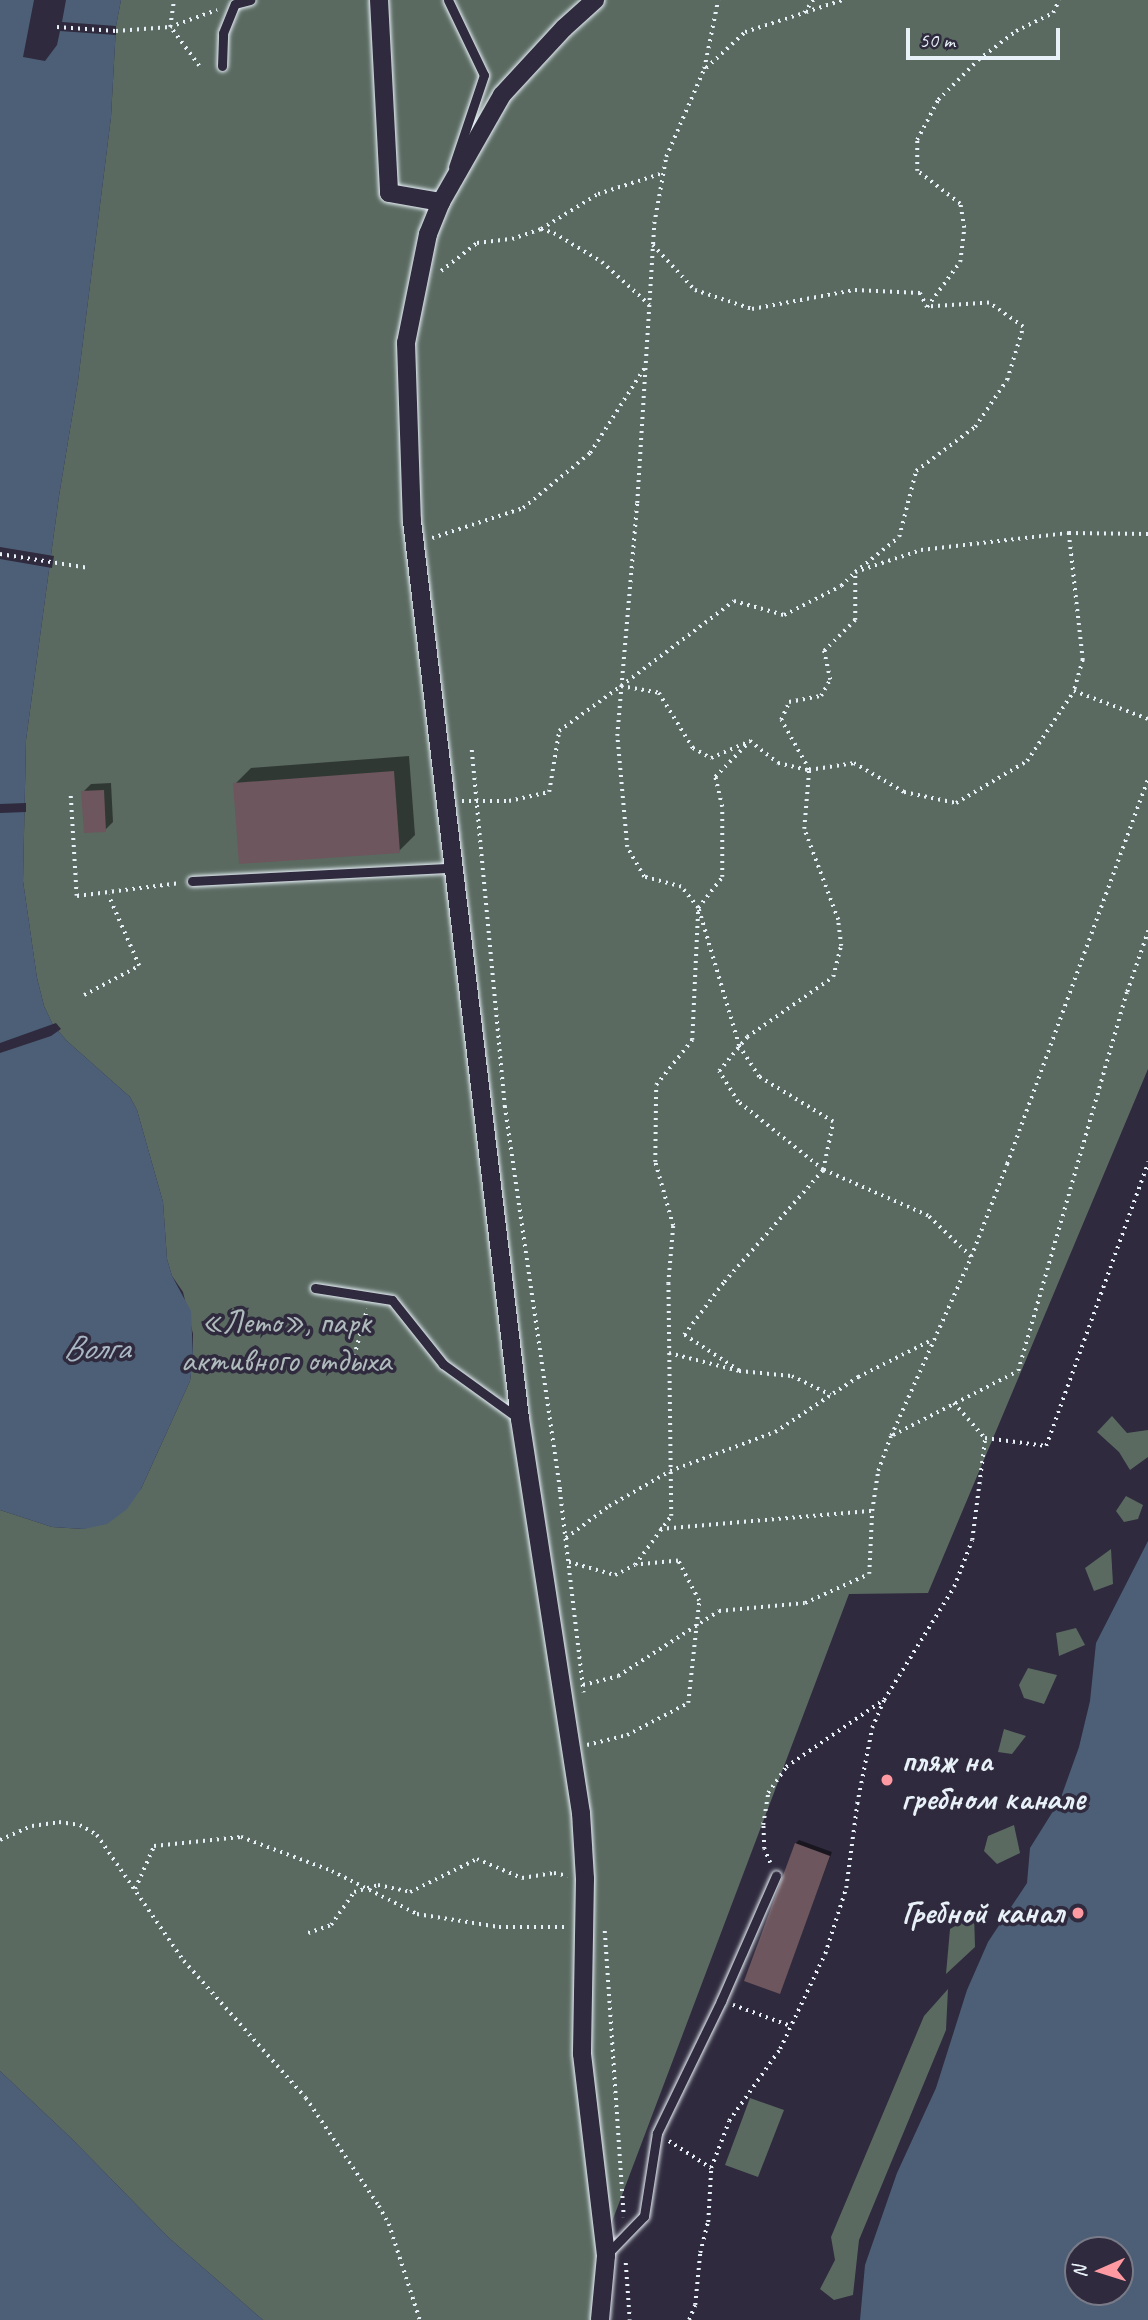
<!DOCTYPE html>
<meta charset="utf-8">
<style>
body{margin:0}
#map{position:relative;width:1148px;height:2320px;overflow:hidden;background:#2f2a3d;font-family:Caveat,sans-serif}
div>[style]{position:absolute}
.green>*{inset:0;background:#5a6a61}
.water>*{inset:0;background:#4c5f77}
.pier>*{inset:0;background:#2f2a3d}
.shadow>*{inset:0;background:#0007}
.building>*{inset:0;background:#6d565d}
.path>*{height:3.5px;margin-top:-1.75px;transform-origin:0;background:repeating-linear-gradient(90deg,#e8f1f8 0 2px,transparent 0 7px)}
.roads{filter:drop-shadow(0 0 2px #e8f1f8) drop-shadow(0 0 2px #e8f1f8)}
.service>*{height:9px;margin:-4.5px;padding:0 4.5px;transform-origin:4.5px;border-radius:4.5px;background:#2f2a3d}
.minor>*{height:18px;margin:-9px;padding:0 9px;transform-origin:9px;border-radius:9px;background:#2f2a3d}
.dots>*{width:19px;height:19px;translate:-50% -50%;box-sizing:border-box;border:4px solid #2f2a3d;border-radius:50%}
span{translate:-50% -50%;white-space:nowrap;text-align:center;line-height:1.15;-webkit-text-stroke:7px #2f2a3d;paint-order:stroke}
.park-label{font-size:33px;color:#afbbbc}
.poi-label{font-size:33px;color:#e8f1f8;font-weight:700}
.left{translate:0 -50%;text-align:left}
.right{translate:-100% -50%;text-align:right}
.water-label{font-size:35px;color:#aab7c4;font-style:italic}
.north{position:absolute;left:1064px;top:2236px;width:70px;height:70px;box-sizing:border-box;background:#2f2a3d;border:2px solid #797a88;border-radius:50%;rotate:267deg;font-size:19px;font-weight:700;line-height:28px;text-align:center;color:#e8f1f8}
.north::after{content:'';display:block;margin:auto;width:24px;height:32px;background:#ff9aa2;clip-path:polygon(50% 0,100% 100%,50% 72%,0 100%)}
.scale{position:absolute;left:906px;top:28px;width:154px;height:32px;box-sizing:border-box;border:4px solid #e8f1f8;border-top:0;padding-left:9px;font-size:21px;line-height:24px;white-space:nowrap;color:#e8f1f8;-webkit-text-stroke:5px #2f2a3d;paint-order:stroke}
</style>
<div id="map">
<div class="green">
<div style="clip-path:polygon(121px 0,1148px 0,1148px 1069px,928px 1593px,849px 1594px,599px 2256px,603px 2320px,263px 2320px,169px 2238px,71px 2138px,0 2071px,0 1510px,52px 1527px,84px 1529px,141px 1489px,190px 1381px,193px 1357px,193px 1334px,183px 1292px,172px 1276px,167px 1259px,163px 1202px,137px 1110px,130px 1097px,67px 1041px,53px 1025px,44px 1006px,37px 978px,23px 881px,26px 740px,59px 496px,78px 381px,111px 117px,116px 26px)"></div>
<div style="clip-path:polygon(1112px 1416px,1127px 1433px,1148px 1430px,1148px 1457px,1130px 1470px,1119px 1452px,1097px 1432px)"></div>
<div style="clip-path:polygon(1126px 1496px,1143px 1505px,1138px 1519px,1124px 1522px,1116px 1511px)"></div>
<div style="clip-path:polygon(1111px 1549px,1113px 1584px,1094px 1591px,1085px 1568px)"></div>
<div style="clip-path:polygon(1076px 1628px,1085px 1645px,1059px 1656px,1056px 1633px)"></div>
<div style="clip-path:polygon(1028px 1668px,1057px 1675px,1044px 1704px,1024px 1698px,1019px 1685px)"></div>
<div style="clip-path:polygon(1004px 1729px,1026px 1736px,1012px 1754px,998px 1752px)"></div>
<div style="clip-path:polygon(1014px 1825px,1020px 1853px,997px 1864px,984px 1851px,988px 1836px)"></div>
<div style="clip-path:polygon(974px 1915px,975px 1947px,946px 1974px,950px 1929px)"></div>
<div style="clip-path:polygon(948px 1989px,946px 2030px,859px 2240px,853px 2295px,834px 2300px,820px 2289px,835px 2260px,831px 2237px,924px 2016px)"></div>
<div style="clip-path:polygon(750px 2098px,784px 2110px,758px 2177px,725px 2165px)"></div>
</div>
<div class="water">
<div style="clip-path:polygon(0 0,121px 0,116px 26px,111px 117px,78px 381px,59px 496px,26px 740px,23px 881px,37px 978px,44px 1006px,53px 1025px,67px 1041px,130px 1097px,137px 1110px,163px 1202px,167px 1259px,172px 1276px,191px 1311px,193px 1357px,190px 1381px,141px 1489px,127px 1509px,107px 1524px,84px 1529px,52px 1527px,0 1510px)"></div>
<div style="clip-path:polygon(evenodd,1148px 1541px,1148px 2320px,860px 2320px,865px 2265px,897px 2173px,936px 2088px,967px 1990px,988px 1942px,1027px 1883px,1030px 1848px,1060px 1800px,1079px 1747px,1090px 1701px,1096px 1643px,1148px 1541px,1078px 2250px,1120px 2250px,1120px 2292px,1078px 2292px,1078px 2250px)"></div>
<div style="clip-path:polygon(0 2071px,71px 2138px,169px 2238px,263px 2320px,0 2320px)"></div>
</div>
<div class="pier">
<div style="clip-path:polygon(34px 0,66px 0,62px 22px,116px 26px,116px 35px,60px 31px,57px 45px,45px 61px,23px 57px)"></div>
<div style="clip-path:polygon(0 547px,54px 556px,52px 568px,0 559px)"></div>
<div style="clip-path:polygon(26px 803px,26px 812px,0 813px,0 804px)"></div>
<div style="clip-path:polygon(56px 1023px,61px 1029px,51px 1036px,0 1053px,0 1043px)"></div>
</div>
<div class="shadow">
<div style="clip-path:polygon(409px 756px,415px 835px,399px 851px,235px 784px,251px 768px)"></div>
<div style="clip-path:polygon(111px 783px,113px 822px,105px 830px,83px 792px,91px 784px)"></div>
<div style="clip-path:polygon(799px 1840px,832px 1852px,779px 1992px,796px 1843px)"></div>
</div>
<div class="building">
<div style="clip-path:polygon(394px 771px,400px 853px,239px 864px,233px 783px)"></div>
<div style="clip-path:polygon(104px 790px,106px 832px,84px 833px,81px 791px)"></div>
<div style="clip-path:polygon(795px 1843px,830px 1856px,780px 1994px,744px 1981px)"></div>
</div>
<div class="path">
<div style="left:806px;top:12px;width:40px;rotate:-18deg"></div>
<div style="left:57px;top:27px;width:59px;rotate:3.9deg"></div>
<div style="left:116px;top:31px;width:54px;rotate:-4.2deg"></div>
<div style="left:170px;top:27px;width:27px;rotate:-82deg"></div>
<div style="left:199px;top:66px;width:49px;rotate:-126.6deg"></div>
<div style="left:170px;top:27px;width:50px;rotate:-19.9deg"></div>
<div style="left:706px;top:68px;width:53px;rotate:-42.7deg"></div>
<div style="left:745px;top:32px;width:62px;rotate:-17.9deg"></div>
<div style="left:804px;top:13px;width:16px;rotate:-55deg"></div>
<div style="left:541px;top:229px;width:14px;rotate:17deg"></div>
<div style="left:554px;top:233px;width:56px;rotate:31.1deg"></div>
<div style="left:602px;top:262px;width:64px;rotate:41.9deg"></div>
<div style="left:653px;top:245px;width:62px;rotate:47deg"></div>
<div style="left:695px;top:290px;width:60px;rotate:18.4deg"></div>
<div style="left:752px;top:309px;width:105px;rotate:-10.5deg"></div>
<div style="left:855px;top:290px;width:65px;rotate:2.6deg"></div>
<div style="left:920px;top:293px;width:16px;rotate:63deg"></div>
<div style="left:441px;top:271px;width:46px;rotate:-37.9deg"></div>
<div style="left:477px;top:243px;width:35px;rotate:-7deg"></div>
<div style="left:512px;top:239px;width:31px;rotate:-19deg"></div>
<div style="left:541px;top:229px;width:67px;rotate:-31.6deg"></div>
<div style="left:598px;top:194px;width:68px;rotate:-17.9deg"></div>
<div style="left:1069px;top:533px;width:79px;rotate:0.7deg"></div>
<div style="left:432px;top:538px;width:96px;rotate:-18.2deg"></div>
<div style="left:523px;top:508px;width:87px;rotate:-39.4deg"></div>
<div style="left:590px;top:453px;width:102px;rotate:-57.4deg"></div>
<div style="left:0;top:554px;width:90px;rotate:8.9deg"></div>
<div style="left:621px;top:686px;width:141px;rotate:-37deg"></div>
<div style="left:734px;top:601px;width:52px;rotate:15.6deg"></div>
<div style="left:784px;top:615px;width:64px;rotate:-27deg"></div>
<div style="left:841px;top:586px;width:20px;rotate:-45deg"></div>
<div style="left:855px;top:572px;width:70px;rotate:-18.4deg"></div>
<div style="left:921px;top:550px;width:149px;rotate:-6.6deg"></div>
<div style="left:1069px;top:533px;width:128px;rotate:83.7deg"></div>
<div style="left:1083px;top:660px;width:32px;rotate:106deg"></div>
<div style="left:472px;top:750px;width:358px;rotate:84.7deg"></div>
<div style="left:505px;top:1106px;width:388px;rotate:81.8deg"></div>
<div style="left:560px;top:1490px;width:204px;rotate:83.3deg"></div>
<div style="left:71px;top:796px;width:100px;rotate:86.6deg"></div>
<div style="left:77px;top:896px;width:104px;rotate:-7.2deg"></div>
<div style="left:462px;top:801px;width:47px"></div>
<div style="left:509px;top:801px;width:41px;rotate:-12.7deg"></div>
<div style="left:549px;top:792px;width:62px;rotate:-80.7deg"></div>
<div style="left:559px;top:731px;width:77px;rotate:-36deg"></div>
<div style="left:621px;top:686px;width:39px;rotate:10deg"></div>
<div style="left:659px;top:693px;width:65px;rotate:58.3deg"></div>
<div style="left:693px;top:748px;width:21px;rotate:29deg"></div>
<div style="left:711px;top:758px;width:43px;rotate:-23.6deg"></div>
<div style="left:750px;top:741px;width:36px;rotate:38deg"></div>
<div style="left:778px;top:763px;width:32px;rotate:13deg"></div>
<div style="left:809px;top:770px;width:46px;rotate:-8.8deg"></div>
<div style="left:854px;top:763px;width:58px;rotate:30.1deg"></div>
<div style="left:904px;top:792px;width:53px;rotate:11.9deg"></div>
<div style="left:956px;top:803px;width:82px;rotate:-30.6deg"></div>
<div style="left:1027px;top:761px;width:84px;rotate:-56.1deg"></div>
<div style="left:1074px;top:691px;width:79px;rotate:20.7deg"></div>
<div style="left:84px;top:995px;width:62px;rotate:-27.8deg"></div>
<div style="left:139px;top:966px;width:77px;rotate:-113.6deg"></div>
<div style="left:971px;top:1257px;width:59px;rotate:-136.4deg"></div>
<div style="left:928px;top:1216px;width:115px;rotate:-156.3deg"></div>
<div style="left:823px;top:1170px;width:109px;rotate:-141.3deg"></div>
<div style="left:738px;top:1102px;width:36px;rotate:-122deg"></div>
<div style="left:719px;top:1071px;width:44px;rotate:-50.5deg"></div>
<div style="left:747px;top:1037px;width:105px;rotate:-34.9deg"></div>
<div style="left:833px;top:977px;width:32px;rotate:-76deg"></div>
<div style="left:841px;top:946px;width:26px;rotate:-97deg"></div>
<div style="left:838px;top:920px;width:97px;rotate:-110.5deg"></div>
<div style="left:804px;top:829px;width:59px;rotate:-85.2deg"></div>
<div style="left:809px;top:770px;width:57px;rotate:-119.2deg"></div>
<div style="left:781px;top:720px;width:20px;rotate:-66deg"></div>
<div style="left:789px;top:702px;width:33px;rotate:-11deg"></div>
<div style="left:821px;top:696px;width:18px;rotate:-61deg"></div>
<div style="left:830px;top:680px;width:30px;rotate:-102deg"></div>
<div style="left:824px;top:651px;width:44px;rotate:-45deg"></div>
<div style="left:855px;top:620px;width:48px;rotate:-90deg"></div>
<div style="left:855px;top:572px;width:56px;rotate:-38.5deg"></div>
<div style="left:899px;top:537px;width:68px;rotate:-75.6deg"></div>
<div style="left:916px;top:471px;width:74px;rotate:-36.7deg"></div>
<div style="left:975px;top:427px;width:57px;rotate:-55.8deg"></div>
<div style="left:1007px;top:380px;width:55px;rotate:-73.2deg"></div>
<div style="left:1023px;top:327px;width:42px;rotate:-144.8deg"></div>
<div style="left:989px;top:303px;width:62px;rotate:176.3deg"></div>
<div style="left:927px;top:307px;width:56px;rotate:-53.7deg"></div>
<div style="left:960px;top:262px;width:34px;rotate:-83deg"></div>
<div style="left:964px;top:228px;width:24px;rotate:-99deg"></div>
<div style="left:960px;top:204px;width:54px;rotate:-142.5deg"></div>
<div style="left:917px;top:171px;width:31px;rotate:-90deg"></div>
<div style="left:917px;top:140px;width:45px;rotate:-62.3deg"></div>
<div style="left:938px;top:100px;width:57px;rotate:-45deg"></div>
<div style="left:978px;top:60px;width:48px;rotate:-37.3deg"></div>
<div style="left:1016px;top:31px;width:41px;rotate:-25.9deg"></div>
<div style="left:1053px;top:13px;width:14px;rotate:-65deg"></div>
<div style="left:669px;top:1353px;width:72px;rotate:14.4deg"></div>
<div style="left:739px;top:1371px;width:53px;rotate:5.4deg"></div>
<div style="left:792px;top:1376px;width:43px;rotate:26deg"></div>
<div style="left:352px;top:1363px;width:56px;rotate:-74.5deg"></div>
<div style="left:739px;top:1371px;width:66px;rotate:-146.8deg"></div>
<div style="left:684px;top:1335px;width:66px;rotate:-53deg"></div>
<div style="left:724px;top:1282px;width:149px;rotate:-48.5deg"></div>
<div style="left:823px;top:1170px;width:49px;rotate:-78.2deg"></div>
<div style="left:833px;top:1122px;width:87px;rotate:-148.7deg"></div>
<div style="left:759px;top:1077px;width:37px;rotate:-123deg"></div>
<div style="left:739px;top:1046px;width:144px;rotate:-106.5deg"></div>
<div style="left:698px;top:908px;width:39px;rotate:-52deg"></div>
<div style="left:722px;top:877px;width:70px;rotate:-90deg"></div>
<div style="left:722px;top:807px;width:31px;rotate:-103deg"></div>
<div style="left:715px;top:777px;width:49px;rotate:-45.8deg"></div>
<div style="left:954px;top:1403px;width:47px;rotate:48.5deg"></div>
<div style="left:985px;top:1438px;width:62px;rotate:7.5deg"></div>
<div style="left:1046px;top:1446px;width:302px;rotate:-70.2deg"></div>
<div style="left:893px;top:1435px;width:140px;rotate:-27.1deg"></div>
<div style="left:1018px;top:1371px;width:394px;rotate:-74deg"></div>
<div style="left:1127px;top:992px;width:65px;rotate:-71deg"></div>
<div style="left:660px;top:1529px;width:213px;rotate:-4.9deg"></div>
<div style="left:566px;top:1538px;width:54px;rotate:-36.7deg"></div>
<div style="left:609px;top:1506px;width:70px;rotate:-29.8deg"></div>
<div style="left:670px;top:1471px;width:112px;rotate:-20.4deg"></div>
<div style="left:775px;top:1432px;width:100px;rotate:-33.5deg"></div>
<div style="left:858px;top:1377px;width:83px;rotate:-26.6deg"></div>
<div style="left:569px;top:1562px;width:48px;rotate:15.8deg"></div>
<div style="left:615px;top:1575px;width:22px;rotate:-27deg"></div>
<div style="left:635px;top:1565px;width:61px;rotate:-53.7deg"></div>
<div style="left:671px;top:1516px;width:232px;rotate:-90.7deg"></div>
<div style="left:668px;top:1284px;width:58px;rotate:-85.1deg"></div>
<div style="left:673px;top:1226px;width:66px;rotate:-105.7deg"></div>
<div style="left:655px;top:1162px;width:77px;rotate:-89.3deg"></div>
<div style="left:656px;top:1085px;width:58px;rotate:-51.3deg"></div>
<div style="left:692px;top:1040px;width:132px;rotate:-87.4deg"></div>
<div style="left:698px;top:908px;width:27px;rotate:-129deg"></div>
<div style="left:681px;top:887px;width:38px;rotate:-165deg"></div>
<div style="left:644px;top:877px;width:34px;rotate:-120deg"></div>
<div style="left:627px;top:847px;width:111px;rotate:-95.1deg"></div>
<div style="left:617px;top:736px;width:234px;rotate:-85.1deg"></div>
<div style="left:637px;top:503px;width:280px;rotate:-86.5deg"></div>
<div style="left:654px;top:224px;width:68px;rotate:-79.8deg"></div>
<div style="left:666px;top:157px;width:96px;rotate:-66.6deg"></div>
<div style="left:704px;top:69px;width:70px;rotate:-78.5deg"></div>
<div style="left:583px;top:1685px;width:36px;rotate:-14deg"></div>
<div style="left:618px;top:1676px;width:120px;rotate:-32.8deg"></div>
<div style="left:719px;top:1611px;width:86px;rotate:-5.3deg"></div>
<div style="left:805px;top:1603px;width:70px;rotate:-24.4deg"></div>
<div style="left:869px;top:1574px;width:63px;rotate:-87.3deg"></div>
<div style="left:872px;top:1511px;width:40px;rotate:-81.5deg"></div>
<div style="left:878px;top:1471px;width:37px;rotate:-70deg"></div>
<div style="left:891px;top:1436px;width:196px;rotate:-65.9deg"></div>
<div style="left:971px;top:1257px;width:100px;rotate:-68.8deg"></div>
<div style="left:1007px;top:1164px;width:411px;rotate:-69.9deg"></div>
<div style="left:587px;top:1745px;width:41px;rotate:-14deg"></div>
<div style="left:627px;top:1735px;width:69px;rotate:-27.7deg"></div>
<div style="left:688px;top:1703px;width:103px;rotate:-83.8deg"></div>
<div style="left:699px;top:1601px;width:45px;rotate:-117.7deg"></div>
<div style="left:678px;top:1561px;width:42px;rotate:174.6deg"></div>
<div style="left:0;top:1840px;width:35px;rotate:-24deg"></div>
<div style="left:32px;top:1826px;width:27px;rotate:-8deg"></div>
<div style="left:59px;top:1822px;width:21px;rotate:8deg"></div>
<div style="left:80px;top:1825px;width:20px;rotate:30deg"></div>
<div style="left:97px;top:1835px;width:153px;rotate:55.4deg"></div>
<div style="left:184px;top:1961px;width:183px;rotate:48.3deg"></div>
<div style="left:306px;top:2098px;width:130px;rotate:55.9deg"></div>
<div style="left:379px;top:2206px;width:21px;rotate:61deg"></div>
<div style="left:389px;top:2224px;width:101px;rotate:72.1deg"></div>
<div style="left:770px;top:1863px;width:15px;rotate:-113deg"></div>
<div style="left:764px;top:1849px;width:24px;rotate:-92deg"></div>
<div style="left:763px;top:1825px;width:32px;rotate:-81deg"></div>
<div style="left:768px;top:1793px;width:32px;rotate:-55deg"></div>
<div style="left:786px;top:1767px;width:116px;rotate:-34.5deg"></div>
<div style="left:135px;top:1889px;width:47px;rotate:-66.2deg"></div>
<div style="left:154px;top:1846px;width:87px;rotate:-5.9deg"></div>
<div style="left:241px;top:1837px;width:97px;rotate:20.5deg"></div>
<div style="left:332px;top:1871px;width:95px;rotate:26.8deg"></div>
<div style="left:417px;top:1914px;width:83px;rotate:9deg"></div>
<div style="left:499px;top:1927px;width:69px"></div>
<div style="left:605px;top:1931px;width:287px;rotate:86.2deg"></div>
<div style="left:308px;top:1933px;width:24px;rotate:-19deg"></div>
<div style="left:331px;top:1925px;width:40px;rotate:-55.1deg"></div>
<div style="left:354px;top:1892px;width:25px;rotate:-16deg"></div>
<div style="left:378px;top:1885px;width:33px;rotate:12deg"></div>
<div style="left:410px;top:1892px;width:75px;rotate:-26.2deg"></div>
<div style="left:477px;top:1859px;width:49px;rotate:22.9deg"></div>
<div style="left:522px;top:1878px;width:32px;rotate:-9deg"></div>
<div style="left:554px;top:1873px;width:14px;rotate:12deg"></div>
<div style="left:733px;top:2005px;width:62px;rotate:19.9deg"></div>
<div style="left:669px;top:2141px;width:50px;rotate:32.7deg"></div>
<div style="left:626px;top:2263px;width:57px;rotate:86deg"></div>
<div style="left:689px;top:2320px;width:16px;rotate:-68deg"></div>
<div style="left:695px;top:2305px;width:52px;rotate:-84.5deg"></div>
<div style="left:700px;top:2253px;width:32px;rotate:-76deg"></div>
<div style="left:708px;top:2222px;width:54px;rotate:-86.8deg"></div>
<div style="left:711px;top:2168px;width:50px;rotate:-69deg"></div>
<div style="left:729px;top:2121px;width:88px;rotate:-54.7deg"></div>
<div style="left:780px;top:2049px;width:105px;rotate:-64.7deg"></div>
<div style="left:825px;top:1954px;width:69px;rotate:-72.3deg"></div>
<div style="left:846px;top:1888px;width:85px;rotate:-82.5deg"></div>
<div style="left:857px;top:1804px;width:77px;rotate:-78.8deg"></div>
<div style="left:872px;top:1728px;width:30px;rotate:-67deg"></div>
<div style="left:884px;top:1700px;width:133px;rotate:-58.2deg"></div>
<div style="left:954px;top:1587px;width:50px;rotate:-69deg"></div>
<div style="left:972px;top:1540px;width:103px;rotate:-82.7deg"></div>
</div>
<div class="roads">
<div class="service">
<div style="left:448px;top:0;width:83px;rotate:64.4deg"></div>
<div style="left:484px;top:75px;width:97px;rotate:108.6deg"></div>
<div style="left:222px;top:66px;width:33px;rotate:-88deg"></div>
<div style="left:223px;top:33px;width:31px;rotate:-68deg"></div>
<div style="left:235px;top:4px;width:16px;rotate:-15deg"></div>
<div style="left:192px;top:881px;width:260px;rotate:-2.9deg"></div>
<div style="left:315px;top:1288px;width:78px;rotate:8.9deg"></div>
<div style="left:392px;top:1300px;width:82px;rotate:51.4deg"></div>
<div style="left:443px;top:1364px;width:92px;rotate:35.8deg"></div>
<div style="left:607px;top:2254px;width:53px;rotate:-45.8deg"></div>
<div style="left:644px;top:2216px;width:84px;rotate:-81.1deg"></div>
<div style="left:657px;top:2133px;width:147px;rotate:-64.1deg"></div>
<div style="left:721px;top:2001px;width:137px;rotate:-66.3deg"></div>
</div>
<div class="minor">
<div style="left:379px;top:0;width:193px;rotate:87deg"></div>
<div style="left:389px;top:193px;width:53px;rotate:9.8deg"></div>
<div style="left:441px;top:202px;width:35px;rotate:112deg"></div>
<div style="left:428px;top:234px;width:111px;rotate:101.4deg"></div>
<div style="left:406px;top:343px;width:178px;rotate:88.1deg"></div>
<div style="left:412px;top:521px;width:904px;rotate:83.14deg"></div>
<div style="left:520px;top:1419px;width:399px;rotate:81.2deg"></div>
<div style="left:581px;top:1813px;width:66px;rotate:86.5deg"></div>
<div style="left:585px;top:1879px;width:175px;rotate:91deg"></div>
<div style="left:582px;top:2054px;width:203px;rotate:83.2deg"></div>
<div style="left:606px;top:2256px;width:64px;rotate:95.4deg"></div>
<div style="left:441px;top:202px;width:123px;rotate:-60.3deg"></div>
<div style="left:502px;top:95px;width:91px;rotate:-47.2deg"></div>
<div style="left:564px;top:28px;width:42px;rotate:-42.1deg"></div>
</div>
</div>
<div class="dots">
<div style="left:887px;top:1780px;background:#ff9aa2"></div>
<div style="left:1078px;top:1913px;background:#ff9aa2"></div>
</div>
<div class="park-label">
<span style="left:286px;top:1342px">«Лето», парк<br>активного отдыха</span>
</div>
<div class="poi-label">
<span class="left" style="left:901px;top:1780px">пляж на<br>гребном канале</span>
<span class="right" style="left:1064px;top:1913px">Гребной канал</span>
</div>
<div class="water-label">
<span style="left:96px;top:1348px">Волга</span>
</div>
<div class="north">N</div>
<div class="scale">50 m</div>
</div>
